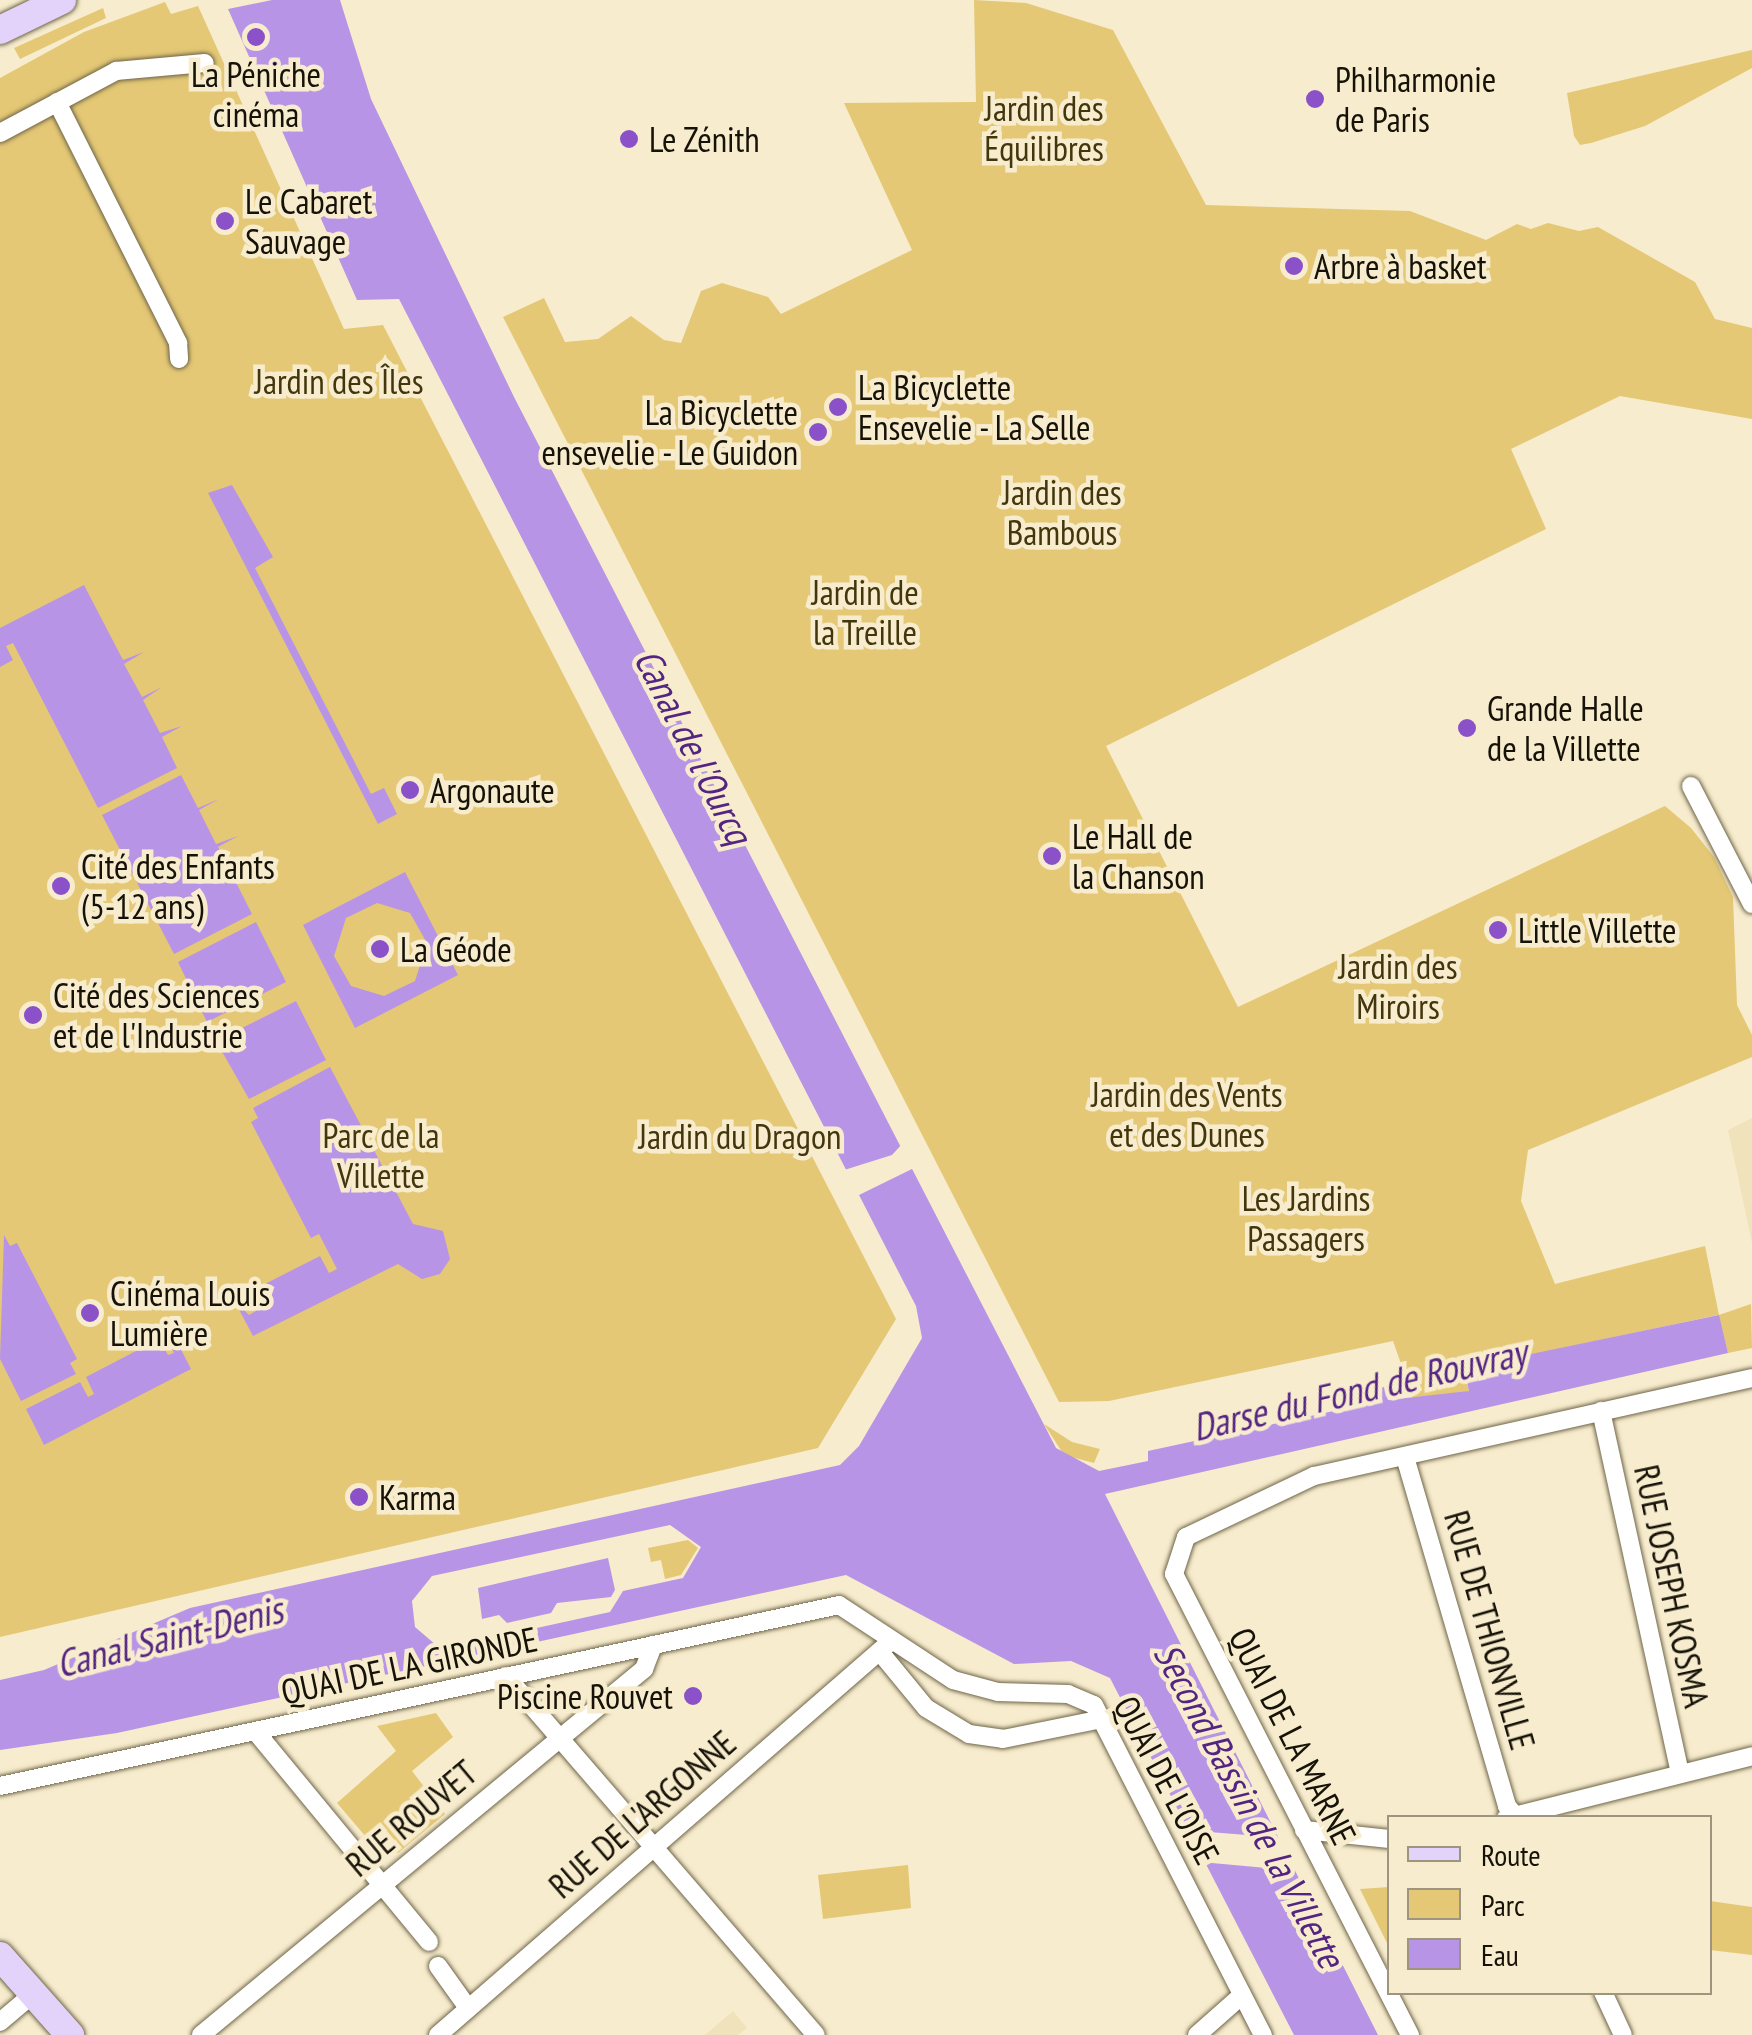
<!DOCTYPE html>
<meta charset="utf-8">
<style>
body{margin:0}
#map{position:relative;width:1752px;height:2035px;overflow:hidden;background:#f7eccd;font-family:"PT Sans Narrow",sans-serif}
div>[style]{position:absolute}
.built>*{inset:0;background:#f0e3bc}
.green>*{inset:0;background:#e4c875}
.water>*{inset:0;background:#b894e6}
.pier>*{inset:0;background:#f7eccd}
.roads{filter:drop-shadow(0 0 2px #6f6549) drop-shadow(0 0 2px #6f6549)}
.minor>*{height:18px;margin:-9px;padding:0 9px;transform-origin:9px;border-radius:9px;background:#fff}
.primary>*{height:28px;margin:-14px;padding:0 14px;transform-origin:14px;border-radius:14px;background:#e3d2fa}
.dots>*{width:28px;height:28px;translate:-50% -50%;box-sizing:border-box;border:5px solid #f7eccd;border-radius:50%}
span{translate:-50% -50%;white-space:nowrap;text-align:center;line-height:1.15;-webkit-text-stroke:9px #f7eccd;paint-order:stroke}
.poi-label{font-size:35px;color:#161207}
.left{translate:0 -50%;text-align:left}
.right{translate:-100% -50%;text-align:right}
.park-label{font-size:35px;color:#43360c}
.street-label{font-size:35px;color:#161207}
.water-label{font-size:38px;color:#542482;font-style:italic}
.legend{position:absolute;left:1387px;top:1815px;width:325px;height:180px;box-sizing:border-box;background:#f7eccd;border:2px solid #9d957e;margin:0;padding:12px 18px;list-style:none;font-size:30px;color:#161207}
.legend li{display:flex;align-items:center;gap:20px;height:50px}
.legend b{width:50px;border:2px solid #9d957e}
</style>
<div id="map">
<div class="built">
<div style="clip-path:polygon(1752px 1118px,1752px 1243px,1728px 1130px)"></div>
<div style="clip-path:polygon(733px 2011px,747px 2028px,738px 2035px,705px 2035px)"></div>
</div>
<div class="green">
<div style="clip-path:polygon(974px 0,1026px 3px,1113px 30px,1206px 205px,1410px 211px,1486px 240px,1517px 224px,1531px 229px,1548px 223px,1579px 231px,1598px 227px,1695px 282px,1715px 319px,1752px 328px,1752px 419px,1620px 396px,1511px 449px,1546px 529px,1106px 746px,1238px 1007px,1665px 806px,1691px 828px,1714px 857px,1733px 897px,1737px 1005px,1752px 1035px,1752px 1057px,1528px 1150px,1521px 1201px,1555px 1284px,1705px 1246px,1719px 1315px,1751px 1304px,1752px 1348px,1728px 1353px,1718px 1315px,1464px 1369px,1469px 1391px,1442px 1397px,1413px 1398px,1393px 1341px,1109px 1401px,1059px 1402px,503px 317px,544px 298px,565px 342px,598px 339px,631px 316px,664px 340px,681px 343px,701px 291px,722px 283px,768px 297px,781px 314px,912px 250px,844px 103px,976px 102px)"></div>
<div style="clip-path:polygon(165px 2px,171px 14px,198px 6px,344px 329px,383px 325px,896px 1319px,818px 1448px,0 1637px,0 78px,84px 32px)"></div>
<div style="clip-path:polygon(103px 8px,106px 18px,20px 59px,14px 48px)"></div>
<div style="clip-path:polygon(1752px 50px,1752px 68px,1645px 126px,1591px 143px,1580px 145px,1574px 136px,1567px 93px)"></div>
<div style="clip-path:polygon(1044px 1424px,1072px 1442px,1100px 1449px,1094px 1463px,1064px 1455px)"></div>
<div style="clip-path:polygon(688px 1540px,698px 1548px,681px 1575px,665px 1579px,661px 1560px,651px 1562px,648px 1548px)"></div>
<div style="clip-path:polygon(436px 1713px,453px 1737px,412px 1771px,445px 1814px,398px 1853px,378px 1851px,337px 1803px,396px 1751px,377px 1726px)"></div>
<div style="clip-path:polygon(908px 1865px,911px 1908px,823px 1919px,818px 1875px)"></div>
<div style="clip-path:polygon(1389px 1887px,1390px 1887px,1389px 1947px,1360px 1889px)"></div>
<div style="clip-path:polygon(1710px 1901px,1752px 1907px,1752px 1955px,1710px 1950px)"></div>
</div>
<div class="water">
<div style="clip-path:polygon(evenodd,272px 0,340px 0,371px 99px,514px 397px,1056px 1448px,1099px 1471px,1148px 1461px,1148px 1451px,1366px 1404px,1375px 1389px,1384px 1387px,1388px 1400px,1469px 1391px,1464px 1368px,1719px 1315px,1728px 1353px,1105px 1494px,1378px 2035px,1294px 2035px,1110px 1678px,1071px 1661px,1014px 1664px,846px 1575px,117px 1733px,0 1750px,0 1680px,44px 1670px,190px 1608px,840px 1465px,859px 1446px,922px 1338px,916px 1306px,399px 299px,357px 300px,228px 9px,272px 0,670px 1525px,701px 1547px,683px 1578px,623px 1591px,610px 1612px,449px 1647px,436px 1645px,415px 1627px,412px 1601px,432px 1576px,670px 1525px)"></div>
<div style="clip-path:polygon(232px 485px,273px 557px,255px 568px,371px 794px,384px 788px,397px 814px,378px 824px,208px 493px)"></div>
<div style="clip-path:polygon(84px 585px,123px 660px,144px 652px,124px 664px,142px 697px,162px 687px,143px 700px,160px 733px,182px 726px,162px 737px,177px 768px,98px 808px,13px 643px,6px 646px,13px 660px,0 667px,0 628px)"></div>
<div style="clip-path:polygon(181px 775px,198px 808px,219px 799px,199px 810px,216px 844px,238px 836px,218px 847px,252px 914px,174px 954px,102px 815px)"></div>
<div style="clip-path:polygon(evenodd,405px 872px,458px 975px,355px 1028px,303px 925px,405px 872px,377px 903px,410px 913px,427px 943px,415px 981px,384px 996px,351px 986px,334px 956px,346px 918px,377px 903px)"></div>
<div style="clip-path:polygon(256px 922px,286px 982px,207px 1022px,178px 962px)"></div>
<div style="clip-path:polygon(296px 1001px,326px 1060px,249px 1099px,216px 1041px)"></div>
<div style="clip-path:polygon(330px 1067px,413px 1224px,443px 1231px,450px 1259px,440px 1274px,422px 1279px,398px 1264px,253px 1336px,234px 1300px,249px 1315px,256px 1311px,247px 1293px,320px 1256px,329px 1273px,337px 1269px,319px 1234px,311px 1238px,251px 1122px,258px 1118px,253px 1108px)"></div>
<div style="clip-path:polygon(4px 1235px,10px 1246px,17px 1243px,77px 1359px,70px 1363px,76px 1374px,21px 1401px,0 1359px)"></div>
<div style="clip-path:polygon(172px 1332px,191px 1369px,44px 1445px,26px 1409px,80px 1382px,88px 1397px,94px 1394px,86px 1377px,159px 1339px,168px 1355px,174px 1353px,166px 1336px)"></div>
<div style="clip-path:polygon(608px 1558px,615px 1590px,611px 1597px,557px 1603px,551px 1613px,507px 1623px,499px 1615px,482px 1619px,478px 1588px)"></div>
</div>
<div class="pier">
<div style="clip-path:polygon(903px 1143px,916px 1167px,855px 1197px,841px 1171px,892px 1155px)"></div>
<div style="clip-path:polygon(1184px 1830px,1284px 1838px,1300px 1871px,1201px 1862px)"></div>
</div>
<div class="roads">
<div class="minor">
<div style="left:57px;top:102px;width:270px;rotate:63.3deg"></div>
<div style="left:178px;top:343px;width:16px;rotate:86deg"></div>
<div style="left:0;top:133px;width:132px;rotate:-28.1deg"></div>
<div style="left:116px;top:71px;width:89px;rotate:-5.1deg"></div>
<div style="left:1691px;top:786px;width:133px;rotate:62.7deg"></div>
<div style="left:1601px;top:1411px;width:371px;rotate:77.7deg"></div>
<div style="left:1405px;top:1457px;width:364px;rotate:73.7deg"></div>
<div style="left:1507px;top:1806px;width:16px;rotate:50deg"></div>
<div style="left:880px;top:1652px;width:72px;rotate:50.6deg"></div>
<div style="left:926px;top:1708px;width:50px;rotate:31.2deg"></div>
<div style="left:969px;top:1734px;width:34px;rotate:8deg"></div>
<div style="left:1003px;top:1739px;width:101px;rotate:-11.4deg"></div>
<div style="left:506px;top:1676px;width:474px;rotate:49.2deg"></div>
<div style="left:256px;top:1732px;width:272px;rotate:50.5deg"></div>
<div style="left:0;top:1786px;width:858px;rotate:-12.17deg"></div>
<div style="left:839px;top:1605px;width:136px;rotate:33.3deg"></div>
<div style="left:953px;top:1680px;width:47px;rotate:14.9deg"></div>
<div style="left:998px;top:1692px;width:70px;rotate:1.6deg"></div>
<div style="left:1068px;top:1694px;width:28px;rotate:23deg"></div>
<div style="left:1094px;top:1705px;width:371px;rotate:62.9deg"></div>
<div style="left:1506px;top:1818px;width:254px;rotate:-14.1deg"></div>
<div style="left:1304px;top:1830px;width:86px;rotate:6deg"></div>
<div style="left:438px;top:1966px;width:52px;rotate:54.5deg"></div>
<div style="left:1603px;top:1992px;width:47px;rotate:65.1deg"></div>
<div style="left:0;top:2022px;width:43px;rotate:-40.3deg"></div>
<div style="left:201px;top:2035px;width:575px;rotate:-39.56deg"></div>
<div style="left:644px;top:1669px;width:26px;rotate:-69deg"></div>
<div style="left:438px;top:2035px;width:599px;rotate:-41.01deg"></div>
<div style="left:1197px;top:2035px;width:60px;rotate:-41.6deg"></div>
<div style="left:1410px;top:2035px;width:518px;rotate:-117.11deg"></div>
<div style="left:1174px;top:1574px;width:39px;rotate:-72deg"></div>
<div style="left:1186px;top:1537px;width:142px;rotate:-25.5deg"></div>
<div style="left:1314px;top:1476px;width:449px;rotate:-12.6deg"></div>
</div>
<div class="primary">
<div style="left:0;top:30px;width:69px;rotate:-25.8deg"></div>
<div style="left:0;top:1956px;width:106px;rotate:48.5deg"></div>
</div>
</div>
<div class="dots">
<div style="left:256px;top:37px;background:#8b51c8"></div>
<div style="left:1315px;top:99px;background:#8b51c8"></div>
<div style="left:629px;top:139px;background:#8b51c8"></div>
<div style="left:225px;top:221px;background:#8b51c8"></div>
<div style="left:1294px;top:266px;background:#8b51c8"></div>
<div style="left:838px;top:407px;background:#8b51c8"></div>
<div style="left:818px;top:432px;background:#8b51c8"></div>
<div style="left:1467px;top:728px;background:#8b51c8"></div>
<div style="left:410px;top:790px;background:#8b51c8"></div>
<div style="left:1052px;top:856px;background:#8b51c8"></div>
<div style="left:61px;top:886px;background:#8b51c8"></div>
<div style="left:1498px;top:930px;background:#8b51c8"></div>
<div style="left:380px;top:949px;background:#8b51c8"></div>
<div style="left:33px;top:1015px;background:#8b51c8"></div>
<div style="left:90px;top:1313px;background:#8b51c8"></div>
<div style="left:359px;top:1497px;background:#8b51c8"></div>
<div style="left:693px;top:1696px;background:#8b51c8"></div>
</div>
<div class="poi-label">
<span style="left:256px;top:94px">La Péniche<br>cinéma</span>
<span class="left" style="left:1335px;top:99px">Philharmonie<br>de Paris</span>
<span class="left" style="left:649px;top:139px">Le Zénith</span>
<span class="left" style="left:245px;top:221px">Le Cabaret<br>Sauvage</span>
<span class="left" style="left:1314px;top:266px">Arbre à basket</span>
<span class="left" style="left:858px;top:407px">La Bicyclette<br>Ensevelie - La Selle</span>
<span class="right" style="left:798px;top:432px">La Bicyclette<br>ensevelie - Le Guidon</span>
<span class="left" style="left:1487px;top:728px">Grande Halle<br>de la Villette</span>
<span class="left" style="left:430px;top:790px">Argonaute</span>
<span class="left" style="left:1072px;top:856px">Le Hall de<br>la Chanson</span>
<span class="left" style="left:81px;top:886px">Cité des Enfants<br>(5-12 ans)</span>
<span class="left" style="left:1518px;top:930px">Little Villette</span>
<span class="left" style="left:400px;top:949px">La Géode</span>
<span class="left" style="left:53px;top:1015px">Cité des Sciences<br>et de l'Industrie</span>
<span class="left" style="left:110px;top:1313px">Cinéma Louis<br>Lumière</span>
<span class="left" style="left:379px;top:1497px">Karma</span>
<span class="right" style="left:673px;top:1696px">Piscine Rouvet</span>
</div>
<div class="park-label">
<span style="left:1044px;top:128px">Jardin des<br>Équilibres</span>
<span style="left:339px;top:381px">Jardin des Îles</span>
<span style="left:1062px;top:512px">Jardin des<br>Bambous</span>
<span style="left:865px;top:612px">Jardin de<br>la Treille</span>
<span style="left:1398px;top:986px">Jardin des<br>Miroirs</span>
<span style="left:1187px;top:1114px">Jardin des Vents<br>et des Dunes</span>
<span style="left:381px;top:1155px">Parc de la<br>Villette</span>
<span style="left:740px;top:1136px">Jardin du Dragon</span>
<span style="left:1306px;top:1218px">Les Jardins<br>Passagers</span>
</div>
<div class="street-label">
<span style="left:1672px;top:1586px;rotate:78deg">RUE JOSEPH KOSMA</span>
<span style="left:1490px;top:1630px;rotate:74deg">RUE DE THIONVILLE</span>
<span style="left:409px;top:1665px;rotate:-12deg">QUAI DE LA GIRONDE</span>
<span style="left:1293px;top:1736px;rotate:63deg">QUAI DE LA MARNE</span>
<span style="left:1167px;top:1780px;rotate:62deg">QUAI DE L'OISE</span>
<span style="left:642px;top:1814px;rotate:-41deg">RUE DE L'ARGONNE</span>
<span style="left:411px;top:1818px;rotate:-40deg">RUE ROUVET</span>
</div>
<div class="water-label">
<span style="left:694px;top:746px;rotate:63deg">Canal de l'Ourcq</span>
<span style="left:1359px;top:1389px;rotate:-13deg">Darse du Fond de Rouvray</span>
<span style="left:169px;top:1636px;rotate:-14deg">Canal Saint-Denis</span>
<span style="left:1250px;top:1805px;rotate:62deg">Second Bassin de la Villette</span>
</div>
<ul class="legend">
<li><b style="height:12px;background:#e3d2fa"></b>Route</li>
<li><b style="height:28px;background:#e4c875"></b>Parc</li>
<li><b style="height:28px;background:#b894e6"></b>Eau</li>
</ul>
</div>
